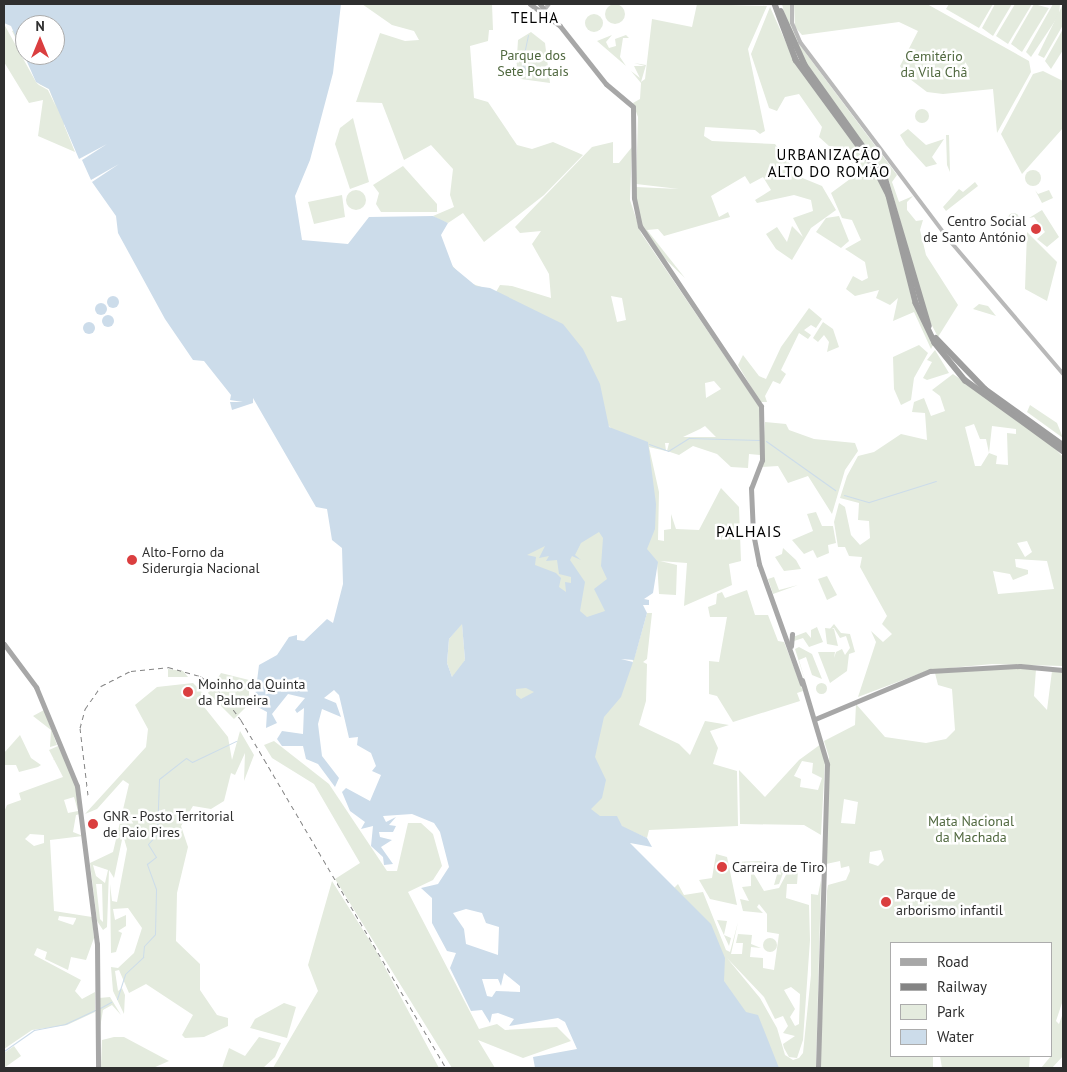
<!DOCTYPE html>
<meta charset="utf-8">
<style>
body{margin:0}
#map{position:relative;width:1067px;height:1072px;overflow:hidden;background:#fff;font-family:"PT Sans",sans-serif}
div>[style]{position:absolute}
.green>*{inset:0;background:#e4ebde}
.round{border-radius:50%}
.water>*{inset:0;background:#ccdcea}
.stream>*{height:1px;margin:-0.5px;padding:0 0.5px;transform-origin:0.5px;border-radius:0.5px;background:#ccdcea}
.secondary>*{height:4px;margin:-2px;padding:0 2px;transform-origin:2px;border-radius:2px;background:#b9b9b9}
.primary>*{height:5px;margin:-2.5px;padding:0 2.5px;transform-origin:2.5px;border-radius:2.5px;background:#a7a7a7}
.trunk>*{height:5.5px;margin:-2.75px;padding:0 2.75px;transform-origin:2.75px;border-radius:2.75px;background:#9e9e9e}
.rail>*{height:1px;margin-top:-0.5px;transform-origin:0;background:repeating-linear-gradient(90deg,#848484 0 5px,transparent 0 9px)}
.dots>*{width:14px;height:14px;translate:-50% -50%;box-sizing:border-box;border:2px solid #fff;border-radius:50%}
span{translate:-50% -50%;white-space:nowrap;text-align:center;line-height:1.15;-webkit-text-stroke:5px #fff;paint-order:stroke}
.park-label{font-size:14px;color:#50683f}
.poi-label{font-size:14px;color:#2f2f2f}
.right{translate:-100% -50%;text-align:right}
.left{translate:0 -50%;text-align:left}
.neighbourhood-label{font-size:15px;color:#000;letter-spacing:1px}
.quarter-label{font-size:16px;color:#000;letter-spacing:1px}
.frame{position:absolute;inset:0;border:5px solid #2f2f2f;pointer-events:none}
.legend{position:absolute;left:890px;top:942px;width:162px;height:115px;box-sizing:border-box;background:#fff;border:1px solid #acacac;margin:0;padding:6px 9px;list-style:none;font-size:15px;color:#2f2f2f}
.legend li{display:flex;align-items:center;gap:10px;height:25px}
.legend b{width:25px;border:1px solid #acacac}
.north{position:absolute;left:15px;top:15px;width:50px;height:50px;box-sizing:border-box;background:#fff;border:1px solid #acacac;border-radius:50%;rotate:0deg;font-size:14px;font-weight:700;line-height:20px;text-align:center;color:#2f2f2f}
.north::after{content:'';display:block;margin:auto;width:18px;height:22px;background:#da3e3f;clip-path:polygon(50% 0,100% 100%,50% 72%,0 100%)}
</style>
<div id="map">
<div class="green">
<div style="clip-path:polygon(evenodd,362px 4px,492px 4px,493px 30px,489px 30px,488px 41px,470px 46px,474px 98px,488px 102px,517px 145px,532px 149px,553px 142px,583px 155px,544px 195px,484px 242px,463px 213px,448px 223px,442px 221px,440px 235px,450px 263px,467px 282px,496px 292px,500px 285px,512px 286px,551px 298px,549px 274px,532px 244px,541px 231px,520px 233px,515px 227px,592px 147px,613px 142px,613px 163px,619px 163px,632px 147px,630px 200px,641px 233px,760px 408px,760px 455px,749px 454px,748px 468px,731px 467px,717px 454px,693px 446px,679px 455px,667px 451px,669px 443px,665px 443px,666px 451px,649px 447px,659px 492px,658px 540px,664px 541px,664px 530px,671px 529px,671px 514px,676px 529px,699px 530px,721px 488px,739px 507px,741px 561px,729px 564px,732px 585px,684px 606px,687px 563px,660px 561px,677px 565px,676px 595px,659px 594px,657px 562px,643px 597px,634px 659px,647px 613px,652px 613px,647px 659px,643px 662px,647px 664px,646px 701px,639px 725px,679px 744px,690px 755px,705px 721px,729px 725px,710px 731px,718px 748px,713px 764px,737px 771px,738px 826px,649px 830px,647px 838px,633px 832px,629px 835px,620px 824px,533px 845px,498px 566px,611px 510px,609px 660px,633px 663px,612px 429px,405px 242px,298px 247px,348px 244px,403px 220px,438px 219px,433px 216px,454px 207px,450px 195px,453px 169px,431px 145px,404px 160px,382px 103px,356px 102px,380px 33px,405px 41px,419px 40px,414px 31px,392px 25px,362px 4px,611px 296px,622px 298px,626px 320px,617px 322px,611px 296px,362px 4px,714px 381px,721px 389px,706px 398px,705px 383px,714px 381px,362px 4px,705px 426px,716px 437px,683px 437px,700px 429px,705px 426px)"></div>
<div style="clip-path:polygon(697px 4px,767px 6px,748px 49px,765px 131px,760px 134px,755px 130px,705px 127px,704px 136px,712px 141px,775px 144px,800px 177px,822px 186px,836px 210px,811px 228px,792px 260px,776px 249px,766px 234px,777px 227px,787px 242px,792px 226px,803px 237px,793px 218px,813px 211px,811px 200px,794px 195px,757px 203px,755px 200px,771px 190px,763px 177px,750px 184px,745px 176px,711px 196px,719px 217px,728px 212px,730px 217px,664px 236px,658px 229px,647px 230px,685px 278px,663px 257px,640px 223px,636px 211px,636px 187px,679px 189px,636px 184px,638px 117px,633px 103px,640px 99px,641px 83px,631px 71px,640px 78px,634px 66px,645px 66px,634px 63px,646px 65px,641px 82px,645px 79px,652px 19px,692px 27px)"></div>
<div style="clip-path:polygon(782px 4px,790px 4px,790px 24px,799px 44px,897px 175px,892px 182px,899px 202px,913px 196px,907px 202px,907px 210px,916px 221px,923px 220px,920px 230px,926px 255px,958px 305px,938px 337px,927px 316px,889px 181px,804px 61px,786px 20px)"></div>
<div style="clip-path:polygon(794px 4px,927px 4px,1029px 61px,1031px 72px,997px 133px,993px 89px,943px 94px,927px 92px,906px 76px,900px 66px,918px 31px,899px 22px,802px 35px,795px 27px)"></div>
<div style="clip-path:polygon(949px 4px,993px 4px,979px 28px,946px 9px)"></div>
<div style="clip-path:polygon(995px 4px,1012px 4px,993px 36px,982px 28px)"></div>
<div style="clip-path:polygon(1015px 4px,1032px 4px,1008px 44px,996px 36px)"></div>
<div style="clip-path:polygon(1034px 4px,1049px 8px,1022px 52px,1011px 44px)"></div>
<div style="clip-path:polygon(1053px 4px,1060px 4px,1059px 15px,1031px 57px,1026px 52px)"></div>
<div style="clip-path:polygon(1063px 4px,1063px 25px,1044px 58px,1038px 55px)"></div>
<div class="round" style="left:605px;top:4px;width:20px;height:20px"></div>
<div style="clip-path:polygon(evenodd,62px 7px,64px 125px,75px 152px,38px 136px,43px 100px,29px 103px,4px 62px,4px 24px,36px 82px,39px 85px,48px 90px,56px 107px,49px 89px,39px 84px,12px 31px,62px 7px,25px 25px,55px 25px,55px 55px,25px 55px,25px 25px)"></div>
<div style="clip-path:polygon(770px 7px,792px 56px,875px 171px,891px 206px,911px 296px,933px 345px,931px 349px,914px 312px,893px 321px,898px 298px,890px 305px,876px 298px,879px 290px,855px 296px,846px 289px,853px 276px,862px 281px,868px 278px,865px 262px,845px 249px,861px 240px,852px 220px,842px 218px,831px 193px,850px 179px,853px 165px,842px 149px,829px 146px,819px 137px,822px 127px,799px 94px,785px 97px,777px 111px,769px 108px,751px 54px)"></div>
<div class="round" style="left:585px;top:14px;width:18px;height:18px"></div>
<div style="clip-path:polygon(1063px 29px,1063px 50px,1051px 69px,1045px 61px)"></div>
<div style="clip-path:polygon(531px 32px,545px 43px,550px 83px,521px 79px,516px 73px,518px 40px)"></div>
<div style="clip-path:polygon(612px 35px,606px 42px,609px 48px,616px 46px,615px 39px,626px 35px,629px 38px,623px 38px,620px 57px,626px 66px,597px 41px)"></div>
<div style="clip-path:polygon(1043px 71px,1063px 81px,1063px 128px,1022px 174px,1001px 134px,1033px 74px)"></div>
<div class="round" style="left:915px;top:109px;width:14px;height:14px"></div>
<div style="clip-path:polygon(353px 118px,369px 182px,350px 189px,335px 144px,340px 128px)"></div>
<div style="clip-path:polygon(908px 129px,926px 145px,944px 139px,932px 157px,937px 164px,926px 167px,906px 145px,900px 135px)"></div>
<div style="clip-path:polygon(946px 135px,949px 135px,950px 172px,947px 165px)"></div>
<div style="clip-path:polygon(403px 166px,437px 204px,437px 212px,381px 212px,376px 204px,379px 193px,373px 185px)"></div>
<div class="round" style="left:1025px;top:170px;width:16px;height:16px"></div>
<div style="clip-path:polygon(975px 182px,978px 186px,946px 211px,943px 207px,959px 189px,963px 192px)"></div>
<div style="clip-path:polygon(1049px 190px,1053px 198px,1042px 203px,1035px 190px,1038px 194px)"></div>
<div class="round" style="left:346px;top:190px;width:20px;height:20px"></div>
<div style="clip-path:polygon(342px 195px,345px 217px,314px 224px,308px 202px)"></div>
<div style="clip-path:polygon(1042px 210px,1059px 237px,1047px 247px,1037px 239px,1045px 232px,1034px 217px,1029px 218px)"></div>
<div class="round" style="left:1007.5px;top:212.5px;width:11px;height:11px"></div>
<div style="clip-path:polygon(839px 216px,849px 241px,841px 248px,816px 232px,826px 218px)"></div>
<div style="clip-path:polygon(1027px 232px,1057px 262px,1047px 301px,1025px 289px)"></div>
<div style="clip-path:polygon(979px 304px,988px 306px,996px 316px,973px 309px)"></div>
<div style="clip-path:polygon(809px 308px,822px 319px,816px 328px,811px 325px,804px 330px,811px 335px,808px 339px,799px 333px,781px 370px,786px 374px,780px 384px,773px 381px,765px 396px,767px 402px,760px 402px,738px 365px,743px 355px,759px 376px,766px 379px,781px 347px)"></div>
<div style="clip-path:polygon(823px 322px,833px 329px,839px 347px,827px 352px,829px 342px,824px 335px,818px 342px,813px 338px)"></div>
<div style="clip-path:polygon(919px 345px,928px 353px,914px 378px,911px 400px,901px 405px,894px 389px,893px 357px)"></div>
<div style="clip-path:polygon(935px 350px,949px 373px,927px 380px,923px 378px,932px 362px,927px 360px)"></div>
<div style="clip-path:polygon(evenodd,953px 374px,1046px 439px,1063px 457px,1063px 666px,992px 664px,929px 670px,858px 697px,876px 642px,871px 631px,883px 642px,892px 634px,882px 624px,887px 616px,860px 567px,862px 557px,849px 556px,845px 547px,838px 547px,834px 522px,839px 503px,845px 507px,851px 535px,860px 545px,870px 538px,869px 521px,858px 520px,859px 503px,840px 498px,847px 476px,858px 456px,874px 452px,901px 434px,927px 440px,925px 413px,912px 412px,914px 402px,924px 398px,931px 416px,945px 411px,940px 396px,932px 390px,953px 374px,974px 424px,980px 439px,986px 439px,989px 453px,981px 466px,975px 466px,965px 427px,974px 424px,953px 374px,992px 426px,1016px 429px,1016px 434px,1007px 433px,1008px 465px,996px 464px,997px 456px,989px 453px,992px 426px,953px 374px,1027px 541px,1032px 552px,1025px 557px,1017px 543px,1027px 541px,953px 374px,1015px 559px,1047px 561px,1054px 589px,998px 594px,993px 571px,1010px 574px,1013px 580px,1028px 574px,1028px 570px,1016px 567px,1015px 559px)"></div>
<div style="clip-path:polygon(1030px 405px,1057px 423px,1063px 438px,1027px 412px)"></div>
<div style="clip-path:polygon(765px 422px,786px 424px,789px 430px,814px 439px,855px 443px,858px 451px,845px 470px,832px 514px,808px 476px,788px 483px,778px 466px,762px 467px)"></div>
<div style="clip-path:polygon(816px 512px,822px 526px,833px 526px,836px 543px,828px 545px,829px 553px,817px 558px,813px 550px,804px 554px,792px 540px,813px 531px,807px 514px)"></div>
<div style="clip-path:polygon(783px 548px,796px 560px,801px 569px,784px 571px,775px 557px,782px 554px)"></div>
<div style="clip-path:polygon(827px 576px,837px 595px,827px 600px,818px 579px)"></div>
<div style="clip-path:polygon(774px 577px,779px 590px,798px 585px,773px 594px,768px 579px)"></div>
<div style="clip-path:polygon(747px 590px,755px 615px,768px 615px,778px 641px,784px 642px,803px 691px,797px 693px,800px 701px,733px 722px,717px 696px,709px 694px,709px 661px,719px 662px,727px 617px,710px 617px,708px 607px,716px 604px,717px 594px,722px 592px,725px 598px)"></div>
<div style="clip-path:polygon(462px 623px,465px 660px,459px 674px,452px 677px,447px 663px,449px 639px)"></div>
<div style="clip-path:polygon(834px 624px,841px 633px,850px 634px,855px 652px,849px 654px,847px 671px,830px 683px,818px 652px,835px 652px,834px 658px,836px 652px,842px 649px,845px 655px,850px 648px,846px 636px,840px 638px,834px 628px,829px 630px)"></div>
<div style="clip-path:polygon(817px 627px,823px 642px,809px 647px,803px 638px,794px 641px,793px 637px,806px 632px,811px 638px,811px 630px)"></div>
<div style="clip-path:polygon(825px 628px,834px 629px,838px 646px,827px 644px)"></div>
<div style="clip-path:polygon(799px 647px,812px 654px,822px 679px,812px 675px,806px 657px,799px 660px,807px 687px,795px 649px)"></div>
<div style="clip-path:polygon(evenodd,1015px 668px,1036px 669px,1034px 696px,1047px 710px,1052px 671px,1063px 672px,1063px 1000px,1056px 1021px,1059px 1024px,1063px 1013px,1063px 1056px,1052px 1068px,1041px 1068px,1051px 1056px,1051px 943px,891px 943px,891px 1056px,933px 1056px,933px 1068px,820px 1068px,827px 891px,828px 885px,846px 880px,850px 871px,849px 866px,841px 868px,840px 861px,826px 864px,829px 757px,824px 741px,855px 725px,856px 704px,885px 737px,926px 743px,946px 739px,955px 730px,952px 689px,938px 685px,935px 673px,1015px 668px,844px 799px,858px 802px,855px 824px,841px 823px,844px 799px,1015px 668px,881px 850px,884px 860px,878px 866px,869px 863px,870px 852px,881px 850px)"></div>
<div style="clip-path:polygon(168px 669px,183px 671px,188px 677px,168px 677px)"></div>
<div style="clip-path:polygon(221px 673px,249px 680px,249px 704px,234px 719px,208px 693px)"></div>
<div class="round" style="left:815.5px;top:682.5px;width:11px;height:11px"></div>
<div style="clip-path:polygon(evenodd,193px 683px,204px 694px,197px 698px,228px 737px,232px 760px,240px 731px,254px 755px,244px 781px,245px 753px,235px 775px,231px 773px,224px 801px,211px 809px,193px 806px,181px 826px,188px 847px,177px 893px,176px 941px,200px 964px,200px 990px,217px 1015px,228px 1018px,228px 1026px,204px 1037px,185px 1038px,182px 1035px,193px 1015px,146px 984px,129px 993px,119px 970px,115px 971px,118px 991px,122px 988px,125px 995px,124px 1014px,113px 991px,111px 967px,118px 968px,134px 953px,142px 928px,128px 908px,113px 909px,115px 920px,126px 915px,126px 926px,118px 931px,122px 933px,116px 952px,111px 953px,110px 884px,112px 901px,117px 902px,127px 849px,123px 835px,114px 878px,109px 870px,107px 927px,103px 930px,97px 921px,90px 863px,113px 852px,129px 784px,123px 780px,97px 809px,85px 814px,146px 747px,148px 729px,135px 705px,157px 687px,193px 683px,93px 865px,108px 870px,105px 883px,96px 876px,93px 865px,193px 683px,96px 884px,102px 884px,103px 922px,100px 919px,96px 884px)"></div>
<div style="clip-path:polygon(44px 710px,57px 745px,50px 747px,51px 730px,33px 716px)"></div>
<div style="clip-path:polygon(20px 735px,31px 758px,41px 765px,38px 767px,19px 772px,16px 765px,4px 765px,4px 753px)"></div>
<div style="clip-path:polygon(274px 741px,329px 784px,387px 871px,397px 871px,408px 823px,421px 823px,433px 834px,442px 866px,433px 880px,408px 892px,479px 1029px,497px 1024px,505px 1030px,557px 1027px,571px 1041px,523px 1058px,478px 1040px,495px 1068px,452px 1068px,335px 879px,360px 863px,314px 784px,272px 758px,264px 745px)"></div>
<div style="clip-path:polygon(evenodd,821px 744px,825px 761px,821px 835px,804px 825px,740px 824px,739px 770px,765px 797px,799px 760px,821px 744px,802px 761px,813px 763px,812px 773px,822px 778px,818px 790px,800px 787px,801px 779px,794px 776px,802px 761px)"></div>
<div style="clip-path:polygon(evenodd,58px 746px,76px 784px,80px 814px,76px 815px,73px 832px,83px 836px,50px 840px,54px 911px,92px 917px,94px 938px,86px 960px,71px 957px,68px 970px,45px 959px,47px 952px,37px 948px,34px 955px,81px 980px,75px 991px,82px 999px,95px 992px,95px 1012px,67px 1025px,32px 1030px,4px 1049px,4px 812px,7px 805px,21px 800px,19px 793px,63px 777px,49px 750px,58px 746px,74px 797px,78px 811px,68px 813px,64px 800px,74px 797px,58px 746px,30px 834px,44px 835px,44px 843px,34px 846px,25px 839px,30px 834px,58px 746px,59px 916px,76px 918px,76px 919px,73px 925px,58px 920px,59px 916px)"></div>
<div style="clip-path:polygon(evenodd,629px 843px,673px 889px,678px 884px,684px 895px,703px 892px,726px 950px,730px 952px,738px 922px,731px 954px,742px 954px,743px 943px,736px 943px,738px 934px,752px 935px,751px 944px,761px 948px,751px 947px,750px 957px,763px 958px,763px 968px,774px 970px,779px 934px,767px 932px,767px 914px,759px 904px,757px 907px,763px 913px,743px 911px,740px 899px,749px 901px,742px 887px,751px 886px,751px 869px,764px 891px,779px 888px,789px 869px,798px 871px,797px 884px,787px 884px,786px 898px,809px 905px,810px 940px,803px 1040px,797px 1058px,789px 1057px,784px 1048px,783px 1044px,795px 1036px,783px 1033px,788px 1026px,783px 1016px,775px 1019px,764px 997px,727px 958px,760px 998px,777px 1028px,785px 1055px,793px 1060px,799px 1058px,803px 1053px,811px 975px,811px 894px,818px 895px,821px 880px,816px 1068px,750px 1068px,629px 843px,791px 987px,800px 994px,799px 1024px,795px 1026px,790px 1017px,795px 1009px,784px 990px,791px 987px)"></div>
<div style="clip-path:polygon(716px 854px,727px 857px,737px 905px,710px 899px,699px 880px,712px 878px)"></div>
<div style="clip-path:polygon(765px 861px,785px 868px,779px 884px,774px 885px,778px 871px,772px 866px,757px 868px,731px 862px)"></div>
<div style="clip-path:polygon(332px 881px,375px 949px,439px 1068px,273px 1068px,318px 991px,308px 965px)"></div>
<div style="clip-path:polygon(717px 920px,727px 921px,724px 935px,731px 938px,729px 946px)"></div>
<div class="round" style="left:763px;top:938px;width:14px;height:14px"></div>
<div style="clip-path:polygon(110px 997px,121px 1015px,112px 1005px,103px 1010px,100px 1028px,99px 998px)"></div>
<div style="clip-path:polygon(284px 1003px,296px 1007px,287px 1038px,250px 1028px,255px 1019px)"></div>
<div style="clip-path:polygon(114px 1037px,124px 1037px,169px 1061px,153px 1068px,101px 1068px,102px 1040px)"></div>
<div style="clip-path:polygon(259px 1037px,281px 1043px,275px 1057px,263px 1068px,222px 1068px,229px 1048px,245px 1056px)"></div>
<div style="clip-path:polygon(14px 1046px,21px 1056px,4px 1068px,4px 1053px)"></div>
<div style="clip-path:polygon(940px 1056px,1030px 1056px,1029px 1068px,942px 1068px)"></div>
</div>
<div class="water">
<div style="clip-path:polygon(evenodd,4px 4px,341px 4px,333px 73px,310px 160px,295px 196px,302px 240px,348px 244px,369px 217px,433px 216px,448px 223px,441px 235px,453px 267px,476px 286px,490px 288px,563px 324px,583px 349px,600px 384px,609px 427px,648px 442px,656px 504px,655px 529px,647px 549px,658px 562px,653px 593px,644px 599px,649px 600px,649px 605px,643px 605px,647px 613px,634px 660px,621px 659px,633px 662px,621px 697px,604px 717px,595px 757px,606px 780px,602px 798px,591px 809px,600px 816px,617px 816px,622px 826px,647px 838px,652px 847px,630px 843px,711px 924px,725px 958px,724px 981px,746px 1012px,758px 1015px,779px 1068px,535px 1068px,533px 1057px,577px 1049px,565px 1022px,558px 1018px,509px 1026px,514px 1019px,498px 1013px,492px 1014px,490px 1023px,482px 1010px,471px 1011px,450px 968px,456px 953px,447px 951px,432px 923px,432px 898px,421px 888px,438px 884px,449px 867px,440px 832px,434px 823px,412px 814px,383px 816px,386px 822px,396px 817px,389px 825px,396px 826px,393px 832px,379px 832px,380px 837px,392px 840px,381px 847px,393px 864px,384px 865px,383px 857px,371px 846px,373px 826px,361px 829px,365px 822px,350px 811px,342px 792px,346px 788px,370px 801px,381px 775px,372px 771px,376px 766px,371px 753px,357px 745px,358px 737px,349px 738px,339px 695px,334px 690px,324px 698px,336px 703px,341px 717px,322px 709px,318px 724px,322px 756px,339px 778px,335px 787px,318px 764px,306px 759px,303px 746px,282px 746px,277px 739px,282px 731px,303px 734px,304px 708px,297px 713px,295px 710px,305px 698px,288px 694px,272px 714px,277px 723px,266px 728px,267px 712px,254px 705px,259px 665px,277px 655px,289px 637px,297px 635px,297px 640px,304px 641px,327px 619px,333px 623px,343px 584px,342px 548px,332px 540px,327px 509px,316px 507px,253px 398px,253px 403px,232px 410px,230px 402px,243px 402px,230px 400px,231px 395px,204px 361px,193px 360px,165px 319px,118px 233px,116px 216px,92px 182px,119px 164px,91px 180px,82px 160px,107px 144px,79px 159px,49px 89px,36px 82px,11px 26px,4px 23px,4px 4px,25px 25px,55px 25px,55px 55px,25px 55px,25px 25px,4px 4px,599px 532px,603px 538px,601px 566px,607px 579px,594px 589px,605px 611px,587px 617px,580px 611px,585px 582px,570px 560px,572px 556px,581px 560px,575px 555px,581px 543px,599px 532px,4px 4px,545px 546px,539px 558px,549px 556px,546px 561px,557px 560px,559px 574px,571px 577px,571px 583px,565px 582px,566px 592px,559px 587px,561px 578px,556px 573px,535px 565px,536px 557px,527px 555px,545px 546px,4px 4px,462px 624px,465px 660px,452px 677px,447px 663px,449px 639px,462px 624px,4px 4px,526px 688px,534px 692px,521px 699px,516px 695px,516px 689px,526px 688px,4px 4px,466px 909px,482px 913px,486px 923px,499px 927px,498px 955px,466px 944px,464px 929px,453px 913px,466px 909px,4px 4px,504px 973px,520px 986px,520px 992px,496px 991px,492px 997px,487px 996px,482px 979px,498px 979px,501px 986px,504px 973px)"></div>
<div class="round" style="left:107px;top:296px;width:12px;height:12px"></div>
<div class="round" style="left:95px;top:303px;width:12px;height:12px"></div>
<div class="round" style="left:102px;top:315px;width:12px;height:12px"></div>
<div class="round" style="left:83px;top:322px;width:12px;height:12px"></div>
</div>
<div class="stream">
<div style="left:528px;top:35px;width:30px;rotate:102deg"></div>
<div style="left:522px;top:64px;width:14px;rotate:56deg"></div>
<div style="left:766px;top:441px;width:85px;rotate:35.4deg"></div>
<div style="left:649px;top:444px;width:20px;rotate:20deg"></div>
<div style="left:668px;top:451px;width:25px;rotate:-32deg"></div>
<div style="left:689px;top:438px;width:70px;rotate:1.6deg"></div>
<div style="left:844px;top:495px;width:26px;rotate:16deg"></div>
<div style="left:869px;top:502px;width:70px;rotate:-17.4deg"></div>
<div style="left:117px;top:999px;width:26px;rotate:-72deg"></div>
<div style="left:125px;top:974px;width:25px;rotate:-43deg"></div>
<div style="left:143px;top:957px;width:11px;rotate:-85deg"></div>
<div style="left:144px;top:946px;width:16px;rotate:-47deg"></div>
<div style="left:155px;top:934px;width:45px;rotate:-88.7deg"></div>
<div style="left:156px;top:889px;width:27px;rotate:-110deg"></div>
<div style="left:147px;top:864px;width:11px;rotate:-38deg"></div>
<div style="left:156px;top:857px;width:15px;rotate:-122deg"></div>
<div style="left:148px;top:844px;width:13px;rotate:-48deg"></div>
<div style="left:157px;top:834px;width:55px;rotate:-87.9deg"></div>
<div style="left:159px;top:779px;width:34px;rotate:-38deg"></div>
<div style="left:186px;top:758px;width:7px;rotate:34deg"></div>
<div style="left:192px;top:762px;width:49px;rotate:-25.5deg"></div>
<div style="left:100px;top:1008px;width:13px;rotate:-29deg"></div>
<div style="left:4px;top:1051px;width:37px;rotate:-35deg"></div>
<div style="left:34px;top:1030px;width:32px;rotate:-11deg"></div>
<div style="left:65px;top:1024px;width:33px;rotate:-25deg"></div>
</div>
<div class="secondary">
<div style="left:792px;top:4px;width:19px;rotate:90deg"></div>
<div style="left:792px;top:23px;width:21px;rotate:67deg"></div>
<div style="left:800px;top:42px;width:249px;rotate:53deg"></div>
<div style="left:950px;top:241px;width:175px;rotate:49.6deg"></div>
<div style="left:545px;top:9px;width:6px;rotate:-51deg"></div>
</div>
<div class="primary">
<div style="left:530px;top:4px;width:37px;rotate:36deg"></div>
<div style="left:560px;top:26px;width:74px;rotate:51.6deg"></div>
<div style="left:606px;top:84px;width:35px;rotate:40deg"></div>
<div style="left:633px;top:107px;width:91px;rotate:89.4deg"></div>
<div style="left:634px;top:198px;width:29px;rotate:78deg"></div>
<div style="left:640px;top:226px;width:217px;rotate:56.1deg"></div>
<div style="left:761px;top:406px;width:54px;rotate:88.9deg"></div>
<div style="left:762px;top:460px;width:30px;rotate:111deg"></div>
<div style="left:751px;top:488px;width:45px;rotate:87.5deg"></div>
<div style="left:753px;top:533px;width:32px;rotate:79deg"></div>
<div style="left:759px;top:564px;width:127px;rotate:70.3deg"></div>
<div style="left:540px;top:4px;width:12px;rotate:55deg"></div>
<div style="left:4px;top:644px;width:54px;rotate:53.3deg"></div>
<div style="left:36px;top:687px;width:107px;rotate:67.5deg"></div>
<div style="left:77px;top:786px;width:159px;rotate:82.8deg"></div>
<div style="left:97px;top:944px;width:124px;rotate:89.5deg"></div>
<div style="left:791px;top:646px;width:12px;rotate:-85deg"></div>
<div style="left:802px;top:680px;width:88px;rotate:73.4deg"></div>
<div style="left:827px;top:764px;width:304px;rotate:91.7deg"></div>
<div style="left:815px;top:719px;width:125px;rotate:-22.7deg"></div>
<div style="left:930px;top:671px;width:90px;rotate:-3.2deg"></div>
<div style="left:1020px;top:666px;width:43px;rotate:5.3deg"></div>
</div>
<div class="trunk">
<div style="left:775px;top:4px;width:60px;rotate:69.4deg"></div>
<div style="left:796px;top:60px;width:134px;rotate:53.8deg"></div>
<div style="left:875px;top:168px;width:31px;rotate:63deg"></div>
<div style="left:889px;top:196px;width:110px;rotate:75.8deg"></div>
<div style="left:916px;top:303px;width:44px;rotate:64.6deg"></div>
<div style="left:935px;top:343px;width:48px;rotate:51deg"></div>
<div style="left:965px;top:380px;width:121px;rotate:35.9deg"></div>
<div style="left:781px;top:11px;width:59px;rotate:66deg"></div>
<div style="left:805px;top:65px;width:138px;rotate:54.5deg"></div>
<div style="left:885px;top:177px;width:155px;rotate:73.5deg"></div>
<div style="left:936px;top:338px;width:71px;rotate:46.1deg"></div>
<div style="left:985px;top:389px;width:96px;rotate:35.7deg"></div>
</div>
<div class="rail">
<div style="left:88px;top:795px;width:67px;rotate:-96.8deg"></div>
<div style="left:80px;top:728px;width:20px;rotate:-75deg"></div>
<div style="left:85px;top:709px;width:28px;rotate:-55deg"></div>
<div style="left:101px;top:686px;width:34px;rotate:-27deg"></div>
<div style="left:131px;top:671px;width:37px;rotate:-6deg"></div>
<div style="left:168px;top:667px;width:33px;rotate:16deg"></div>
<div style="left:200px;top:676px;width:21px;rotate:35deg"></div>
<div style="left:217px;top:688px;width:40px;rotate:53deg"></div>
<div style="left:241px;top:720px;width:404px;rotate:59.5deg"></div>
</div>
<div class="dots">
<div style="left:1036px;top:229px;background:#da3e3f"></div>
<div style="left:132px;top:560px;background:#da3e3f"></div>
<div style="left:188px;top:692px;background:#da3e3f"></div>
<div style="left:93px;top:824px;background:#da3e3f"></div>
<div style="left:722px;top:867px;background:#da3e3f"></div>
<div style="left:886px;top:902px;background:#da3e3f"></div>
</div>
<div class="park-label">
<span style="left:533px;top:63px">Parque dos<br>Sete Portais</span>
<span style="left:934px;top:64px">Cemitério<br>da Vila Chã</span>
<span style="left:971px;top:829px">Mata Nacional<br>da Machada</span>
</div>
<div class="poi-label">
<span class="right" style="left:1026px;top:229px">Centro Social<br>de Santo António</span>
<span class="left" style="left:142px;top:560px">Alto-Forno da<br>Siderurgia Nacional</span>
<span class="left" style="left:198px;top:692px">Moinho da Quinta<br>da Palmeira</span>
<span class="left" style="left:103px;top:824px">GNR - Posto Territorial<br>de Paio Pires</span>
<span class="left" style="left:732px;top:867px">Carreira de Tiro</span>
<span class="left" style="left:896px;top:902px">Parque de<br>arborismo infantil</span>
</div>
<div class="neighbourhood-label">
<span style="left:535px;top:18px">TELHA</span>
<span style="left:829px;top:163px">URBANIZAÇÃO<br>ALTO DO ROMÃO</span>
</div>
<div class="quarter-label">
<span style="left:749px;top:531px">PALHAIS</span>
</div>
<div class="frame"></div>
<ul class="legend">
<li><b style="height:6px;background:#a7a7a7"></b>Road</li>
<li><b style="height:6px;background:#848484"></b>Railway</li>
<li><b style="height:14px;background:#e4ebde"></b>Park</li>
<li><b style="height:14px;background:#ccdcea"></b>Water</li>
</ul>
<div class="north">N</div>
</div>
